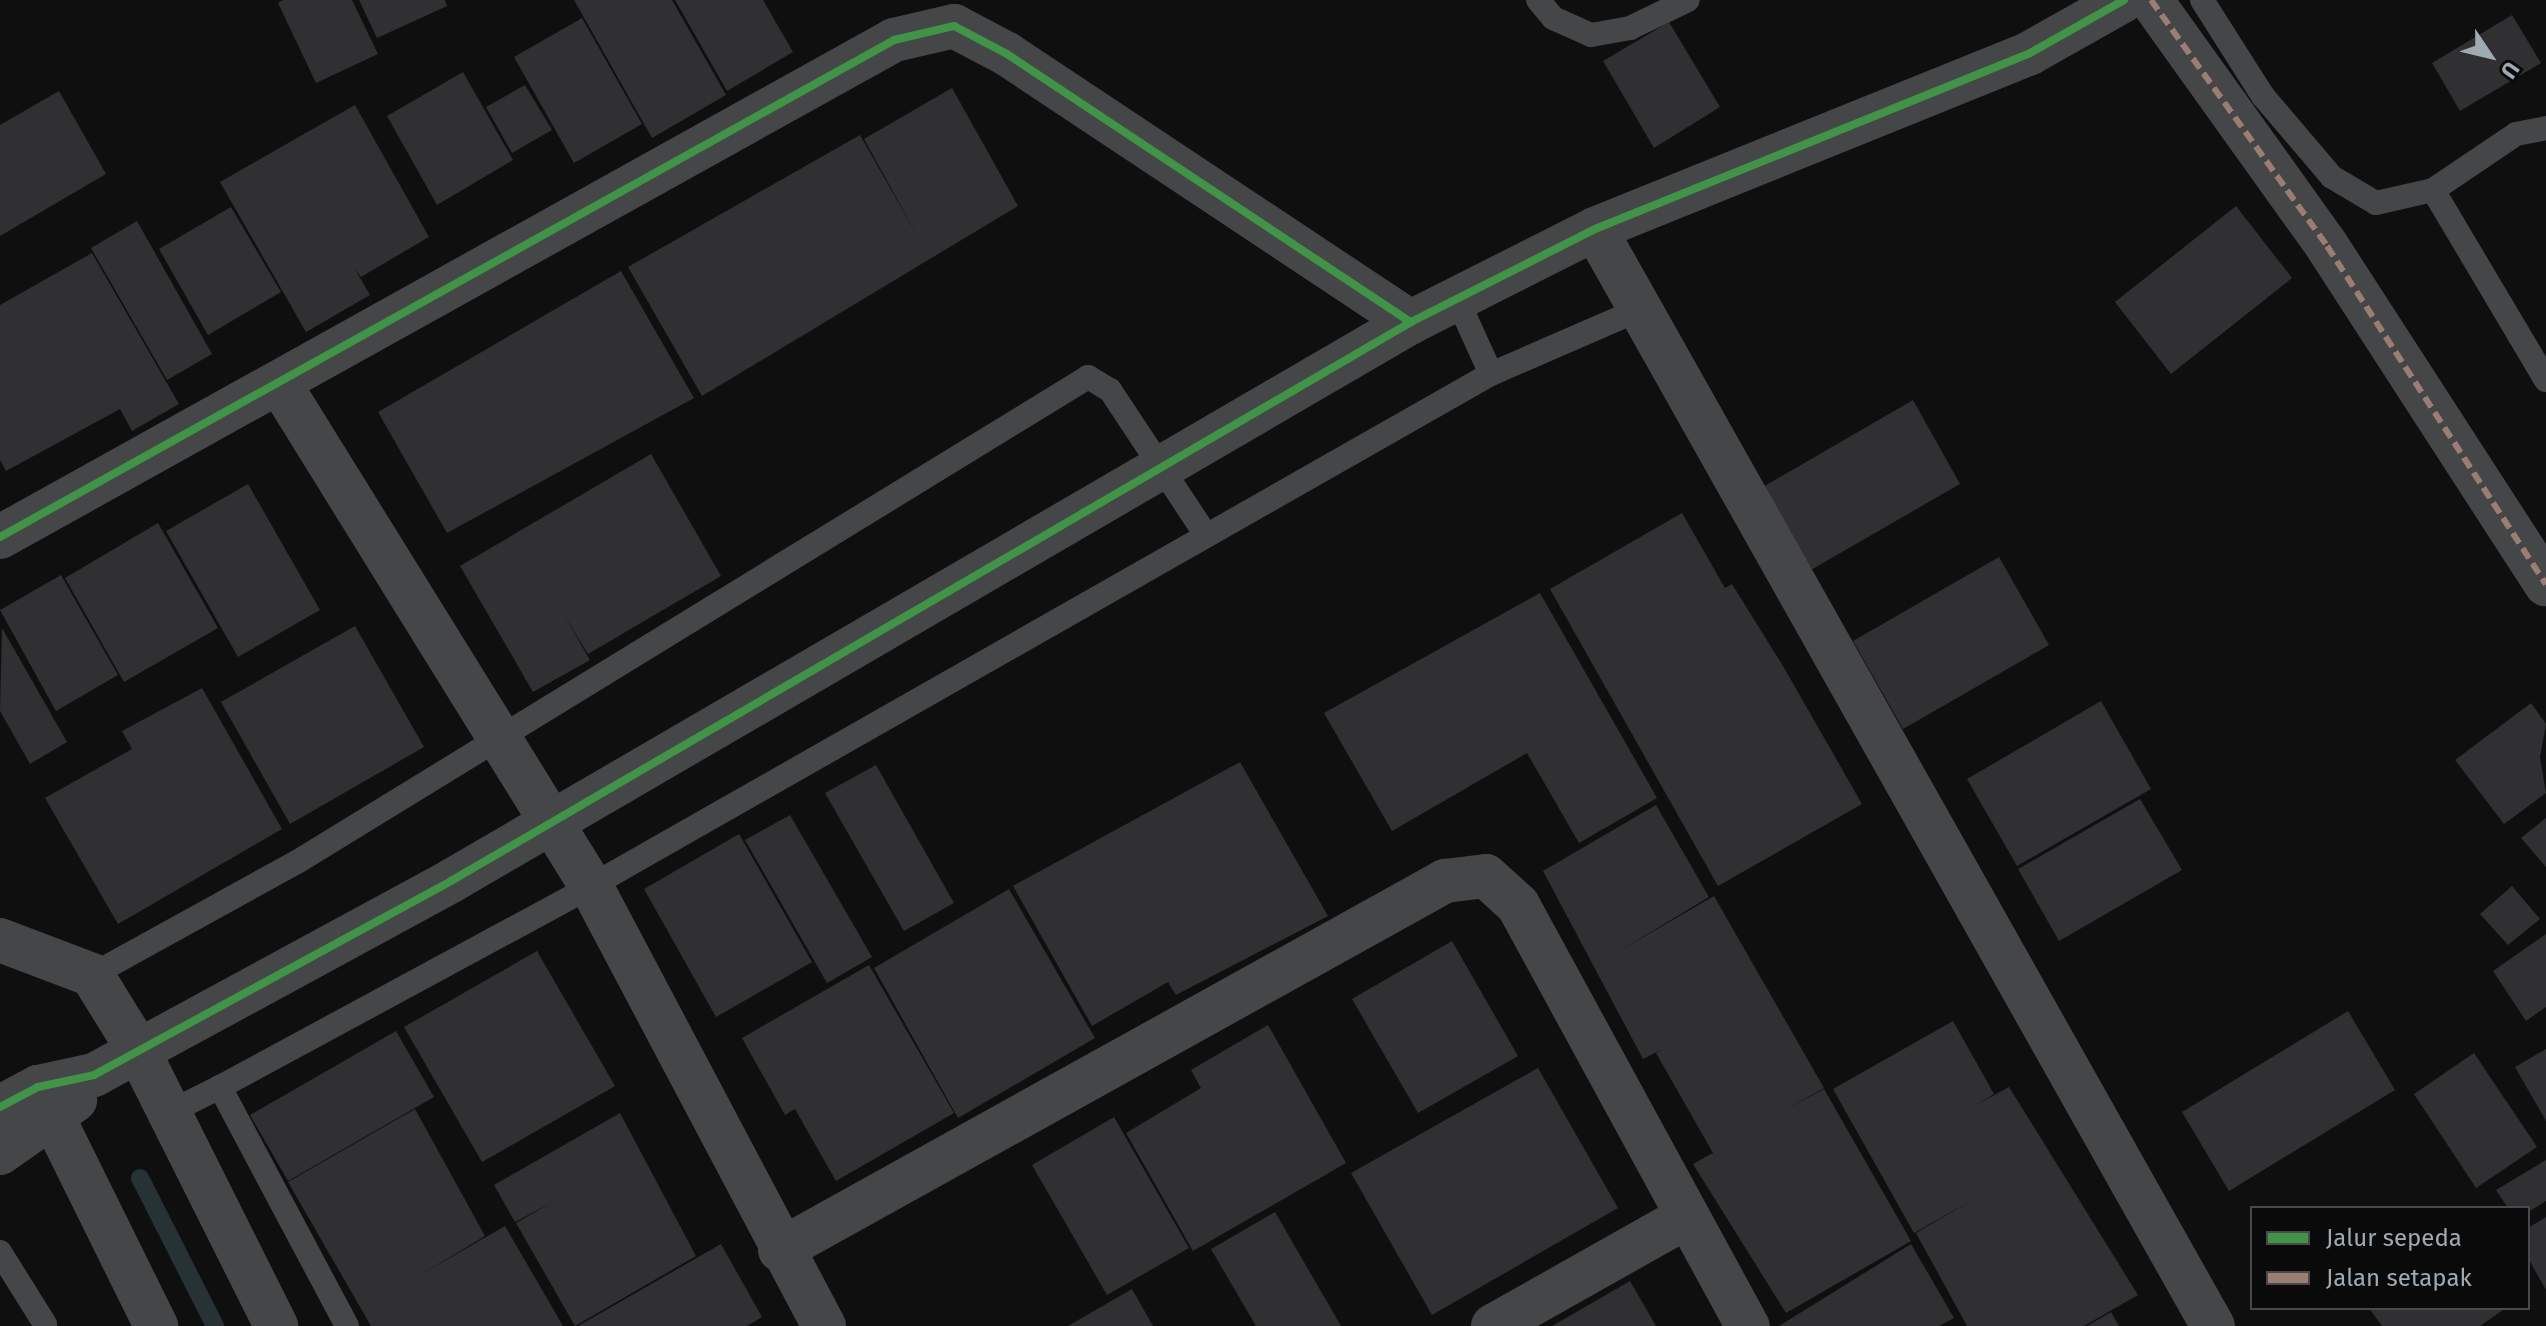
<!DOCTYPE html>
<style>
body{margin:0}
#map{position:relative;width:2546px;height:1326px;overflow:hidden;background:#0f0f10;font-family:"Fira Sans",sans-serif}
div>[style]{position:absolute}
.stream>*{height:18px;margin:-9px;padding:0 9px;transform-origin:9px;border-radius:9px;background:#263235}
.building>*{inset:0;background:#303032}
.lane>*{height:24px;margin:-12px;padding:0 12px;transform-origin:12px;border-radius:12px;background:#444648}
.street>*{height:44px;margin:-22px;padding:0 22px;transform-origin:22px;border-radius:22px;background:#444648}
.quiet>*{height:6px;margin-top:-3px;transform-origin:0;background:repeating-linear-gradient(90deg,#9b7d72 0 12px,transparent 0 18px)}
.cycleway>*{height:8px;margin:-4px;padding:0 4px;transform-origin:4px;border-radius:4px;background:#419447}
span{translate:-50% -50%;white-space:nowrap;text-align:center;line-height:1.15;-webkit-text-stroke:7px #0a0a0b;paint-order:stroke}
.legend{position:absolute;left:2250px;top:1206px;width:280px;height:104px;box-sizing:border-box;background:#0a0a0b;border:2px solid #464a4e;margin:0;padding:10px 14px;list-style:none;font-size:24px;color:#9faab2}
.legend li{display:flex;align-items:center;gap:16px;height:40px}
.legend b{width:40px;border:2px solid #464a4e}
.north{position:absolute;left:2450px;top:16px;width:80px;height:80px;-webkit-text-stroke:6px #0a0a0b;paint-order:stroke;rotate:125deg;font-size:22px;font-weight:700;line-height:32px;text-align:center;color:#9faab2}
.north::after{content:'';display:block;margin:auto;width:28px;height:36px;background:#9faab2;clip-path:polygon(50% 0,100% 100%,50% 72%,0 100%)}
</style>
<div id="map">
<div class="stream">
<div style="left:140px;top:1178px;width:166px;rotate:63.1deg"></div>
</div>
<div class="building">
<div style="clip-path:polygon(283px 0,352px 0,378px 54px,316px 83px,278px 3px)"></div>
<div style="clip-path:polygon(359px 0,445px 0,447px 6px,377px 38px)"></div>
<div style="clip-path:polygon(574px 0,672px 0,726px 95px,652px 138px)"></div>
<div style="clip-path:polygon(675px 0,763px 0,793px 52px,727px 91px)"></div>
<div style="clip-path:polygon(2512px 15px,2541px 63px,2460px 111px,2432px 63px)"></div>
<div style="clip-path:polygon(582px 18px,642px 124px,574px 163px,514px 57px)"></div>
<div style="clip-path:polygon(1669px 22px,1720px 107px,1654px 148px,1603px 61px)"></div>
<div style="clip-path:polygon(463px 72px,513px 160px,437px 205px,387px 116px)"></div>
<div style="clip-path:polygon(525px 85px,552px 130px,512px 153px,486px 107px)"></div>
<div style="clip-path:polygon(952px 88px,1018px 206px,702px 396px,628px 267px,860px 135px,918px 237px,864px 139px)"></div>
<div style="clip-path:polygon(59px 91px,106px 174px,0 236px,0 125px)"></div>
<div style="clip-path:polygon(355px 105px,429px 237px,361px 277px,355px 269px,370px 295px,306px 332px,220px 182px)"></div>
<div style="clip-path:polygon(2236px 206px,2292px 278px,2171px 374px,2115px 302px)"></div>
<div style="clip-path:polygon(231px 207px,281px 292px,208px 335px,159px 249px)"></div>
<div style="clip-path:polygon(137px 221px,212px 354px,167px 380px,91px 248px)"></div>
<div style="clip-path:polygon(92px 253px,179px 404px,132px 431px,120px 409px,6px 471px,0 460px,0 305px)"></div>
<div style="clip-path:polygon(621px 271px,694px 398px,447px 533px,378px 412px)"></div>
<div style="clip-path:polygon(1913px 400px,1960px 484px,1809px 571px,1761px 488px)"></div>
<div style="clip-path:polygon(651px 454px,721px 576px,588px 654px,564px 615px,590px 660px,533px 692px,460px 566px)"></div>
<div style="clip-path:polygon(248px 484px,320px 610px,238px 657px,166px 531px)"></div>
<div style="clip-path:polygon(1682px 513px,1725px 588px,1732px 584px,1783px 666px,1862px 804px,1718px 886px,1550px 589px)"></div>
<div style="clip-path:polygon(158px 523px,218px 628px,124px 682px,65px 578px)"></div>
<div style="clip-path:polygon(1999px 557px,2049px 645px,1903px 729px,1853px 641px)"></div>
<div style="clip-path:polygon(61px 575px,118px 675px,56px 711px,0 610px)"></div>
<div style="clip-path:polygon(1540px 593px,1657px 798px,1579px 843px,1527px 753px,1392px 831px,1324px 713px)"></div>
<div style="clip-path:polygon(355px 626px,424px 747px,290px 824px,221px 702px)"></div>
<div style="clip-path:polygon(2px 628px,67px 742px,30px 764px,0 711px)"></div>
<div style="clip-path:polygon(202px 688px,282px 829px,118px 924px,45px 798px,132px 749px,122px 731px)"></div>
<div style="clip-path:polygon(2101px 701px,2151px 789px,2017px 866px,1967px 779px)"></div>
<div style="clip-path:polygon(2531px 703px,2546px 724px,2540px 757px,2546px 793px,2504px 824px,2455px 760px)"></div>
<div style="clip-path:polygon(1240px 762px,1328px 916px,1176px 995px,1168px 982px,1092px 1026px,1013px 886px)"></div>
<div style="clip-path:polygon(876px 765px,954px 903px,904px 931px,825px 793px)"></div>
<div style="clip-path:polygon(2140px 799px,2182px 870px,2059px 941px,2018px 869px)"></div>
<div style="clip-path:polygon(1656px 805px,1709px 897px,1621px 950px,1714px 896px,1824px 1088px,1785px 1110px,1824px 1089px,1911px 1241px,1786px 1313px,1693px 1164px,1713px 1153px,1656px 1053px,1663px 1049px,1643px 1059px,1543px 871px)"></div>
<div style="clip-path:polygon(790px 815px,872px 957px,827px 983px,745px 840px)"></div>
<div style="clip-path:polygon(2546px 818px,2546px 867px,2521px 838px)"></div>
<div style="clip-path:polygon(739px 834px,812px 962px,716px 1017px,644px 889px)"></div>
<div style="clip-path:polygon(2512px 886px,2540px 919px,2508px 945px,2480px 914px)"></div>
<div style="clip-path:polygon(1009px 889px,1095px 1038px,958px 1118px,874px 968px)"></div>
<div style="clip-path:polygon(2546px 934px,2546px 1007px,2526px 1021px,2493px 971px)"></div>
<div style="clip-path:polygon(1452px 941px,1518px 1056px,1418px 1113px,1352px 999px)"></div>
<div style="clip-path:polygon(537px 951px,615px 1086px,482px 1162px,404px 1027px)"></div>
<div style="clip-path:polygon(869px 965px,954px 1113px,836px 1181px,795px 1109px,785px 1115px,742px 1038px)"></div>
<div style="clip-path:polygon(2348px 1011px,2395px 1090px,2229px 1191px,2182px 1112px)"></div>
<div style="clip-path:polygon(1953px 1021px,1994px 1094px,1978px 1104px,2009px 1087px,2138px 1295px,2084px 1326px,1967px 1326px,1916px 1233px,1976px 1198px,1914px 1233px,1833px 1089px)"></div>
<div style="clip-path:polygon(1268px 1025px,1346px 1163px,1193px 1251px,1126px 1133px,1201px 1088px,1191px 1070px)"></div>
<div style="clip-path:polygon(396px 1031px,434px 1097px,288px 1181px,250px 1115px)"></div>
<div style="clip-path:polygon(2546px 1049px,2546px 1121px,2515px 1067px)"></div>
<div style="clip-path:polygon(2474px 1053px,2537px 1147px,2476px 1188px,2414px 1094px)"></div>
<div style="clip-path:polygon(1538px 1068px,1618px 1208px,1432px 1315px,1351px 1173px)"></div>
<div style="clip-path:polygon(415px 1109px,485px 1236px,422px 1274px,505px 1226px,563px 1326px,371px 1326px,288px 1182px)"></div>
<div style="clip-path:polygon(620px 1113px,696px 1256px,575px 1326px,516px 1223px,551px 1203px,515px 1222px,494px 1185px)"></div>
<div style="clip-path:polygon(1114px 1117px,1189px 1248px,1107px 1295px,1032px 1165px)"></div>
<div style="clip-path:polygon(2546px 1160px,2546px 1201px,2528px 1212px,2508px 1208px,2496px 1190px)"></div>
<div style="clip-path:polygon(1275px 1212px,1341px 1326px,1256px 1326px,1211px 1249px)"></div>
<div style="clip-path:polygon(2546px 1217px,2546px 1290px,2528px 1258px,2528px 1228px)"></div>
<div style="clip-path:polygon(721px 1244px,762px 1317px,747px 1326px,578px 1326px)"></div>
<div style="clip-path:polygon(1911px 1244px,1954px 1318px,1939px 1326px,1779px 1326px)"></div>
<div style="clip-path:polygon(1630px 1281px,1656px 1326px,1552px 1326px)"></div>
<div style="clip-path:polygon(1132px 1289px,1153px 1326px,1068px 1326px)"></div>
<div style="clip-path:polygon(2369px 1308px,2506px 1308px,2480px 1326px,2382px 1326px)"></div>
<div style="clip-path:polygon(2111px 1312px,2119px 1326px,2087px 1326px)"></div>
</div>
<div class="lane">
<div style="left:1538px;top:0;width:23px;rotate:50deg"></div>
<div style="left:1553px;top:18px;width:42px;rotate:24.1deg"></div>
<div style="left:1591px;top:35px;width:40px;rotate:-10deg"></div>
<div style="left:1630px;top:28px;width:64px;rotate:-25.8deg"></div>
<div style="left:2202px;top:0;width:114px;rotate:57.6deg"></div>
<div style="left:2263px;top:96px;width:106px;rotate:49.6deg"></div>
<div style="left:2332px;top:177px;width:51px;rotate:30.6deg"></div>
<div style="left:2376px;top:203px;width:58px;rotate:-12.8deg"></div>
<div style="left:2433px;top:190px;width:100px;rotate:-34deg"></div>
<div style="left:2516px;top:134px;width:31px;rotate:-11deg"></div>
<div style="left:2433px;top:190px;width:221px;rotate:59.3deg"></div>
<div style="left:1457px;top:299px;width:82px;rotate:65.6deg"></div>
<div style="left:92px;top:975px;width:234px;rotate:-28.9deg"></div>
<div style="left:297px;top:862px;width:928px;rotate:-31.51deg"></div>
<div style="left:1088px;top:377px;width:26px;rotate:31deg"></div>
<div style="left:1110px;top:390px;width:174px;rotate:56.5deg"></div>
<div style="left:170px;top:1112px;width:56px;rotate:-26.6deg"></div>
<div style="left:0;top:1252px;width:85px;rotate:58deg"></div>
<div style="left:347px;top:1326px;width:271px;rotate:-118deg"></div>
<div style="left:220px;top:1087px;width:422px;rotate:-28.4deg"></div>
<div style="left:591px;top:886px;width:1035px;rotate:-29.64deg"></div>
<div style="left:1491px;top:374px;width:158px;rotate:-23.5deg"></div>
</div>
<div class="street">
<div style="left:2151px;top:0;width:302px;rotate:54.4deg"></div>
<div style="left:2327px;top:246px;width:403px;rotate:57.1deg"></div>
<div style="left:1595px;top:229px;width:1259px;rotate:60.61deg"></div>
<div style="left:281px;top:386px;width:588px;rotate:58.2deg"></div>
<div style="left:591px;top:886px;width:498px;rotate:62.1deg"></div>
<div style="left:0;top:537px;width:1023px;rotate:-29.07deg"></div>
<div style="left:894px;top:40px;width:62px;rotate:-13.1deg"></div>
<div style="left:954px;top:26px;width:60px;rotate:27.8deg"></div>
<div style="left:1007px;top:54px;width:485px;rotate:33.6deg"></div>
<div style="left:0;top:940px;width:98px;rotate:20.8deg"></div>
<div style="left:92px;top:975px;width:86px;rotate:58.3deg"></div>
<div style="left:137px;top:1048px;width:311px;rotate:63.4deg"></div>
<div style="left:38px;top:1087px;width:267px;rotate:63.7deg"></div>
<div style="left:0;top:1107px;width:43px;rotate:-27.8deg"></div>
<div style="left:38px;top:1087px;width:57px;rotate:-12.1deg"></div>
<div style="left:94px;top:1075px;width:406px;rotate:-28.5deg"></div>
<div style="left:451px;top:881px;width:1111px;rotate:-30.21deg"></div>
<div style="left:1411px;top:322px;width:206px;rotate:-26.8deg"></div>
<div style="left:1595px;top:229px;width:469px;rotate:-22deg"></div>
<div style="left:2030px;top:53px;width:108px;rotate:-29.4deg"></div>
<div style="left:0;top:1153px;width:92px;rotate:-35.2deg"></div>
<div style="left:780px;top:1250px;width:761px;rotate:-29.03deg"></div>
<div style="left:1445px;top:881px;width:41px;rotate:-7deg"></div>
<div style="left:1486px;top:876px;width:43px;rotate:42.2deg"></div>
<div style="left:1518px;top:905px;width:480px;rotate:61.4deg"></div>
<div style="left:1493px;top:1326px;width:220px;rotate:-29.4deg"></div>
</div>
<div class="quiet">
<div style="left:2151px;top:0;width:302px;rotate:54.4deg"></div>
<div style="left:2327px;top:246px;width:403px;rotate:57.1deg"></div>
</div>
<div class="cycleway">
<div style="left:0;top:537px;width:1023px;rotate:-29.07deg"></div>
<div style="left:894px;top:40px;width:62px;rotate:-13.1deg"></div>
<div style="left:954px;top:26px;width:60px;rotate:27.8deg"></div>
<div style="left:1007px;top:54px;width:485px;rotate:33.6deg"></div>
<div style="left:0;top:1107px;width:43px;rotate:-27.8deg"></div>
<div style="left:38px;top:1087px;width:57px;rotate:-12.1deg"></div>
<div style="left:94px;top:1075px;width:406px;rotate:-28.5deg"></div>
<div style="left:451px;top:881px;width:1111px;rotate:-30.21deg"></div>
<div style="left:1411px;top:322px;width:206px;rotate:-26.8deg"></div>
<div style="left:1595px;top:229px;width:469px;rotate:-22deg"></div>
<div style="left:2030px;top:53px;width:108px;rotate:-29.4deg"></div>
</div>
<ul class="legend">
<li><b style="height:10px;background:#419447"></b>Jalur sepeda</li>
<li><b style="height:10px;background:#9b7d72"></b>Jalan setapak</li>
</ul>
<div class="north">U</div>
</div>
